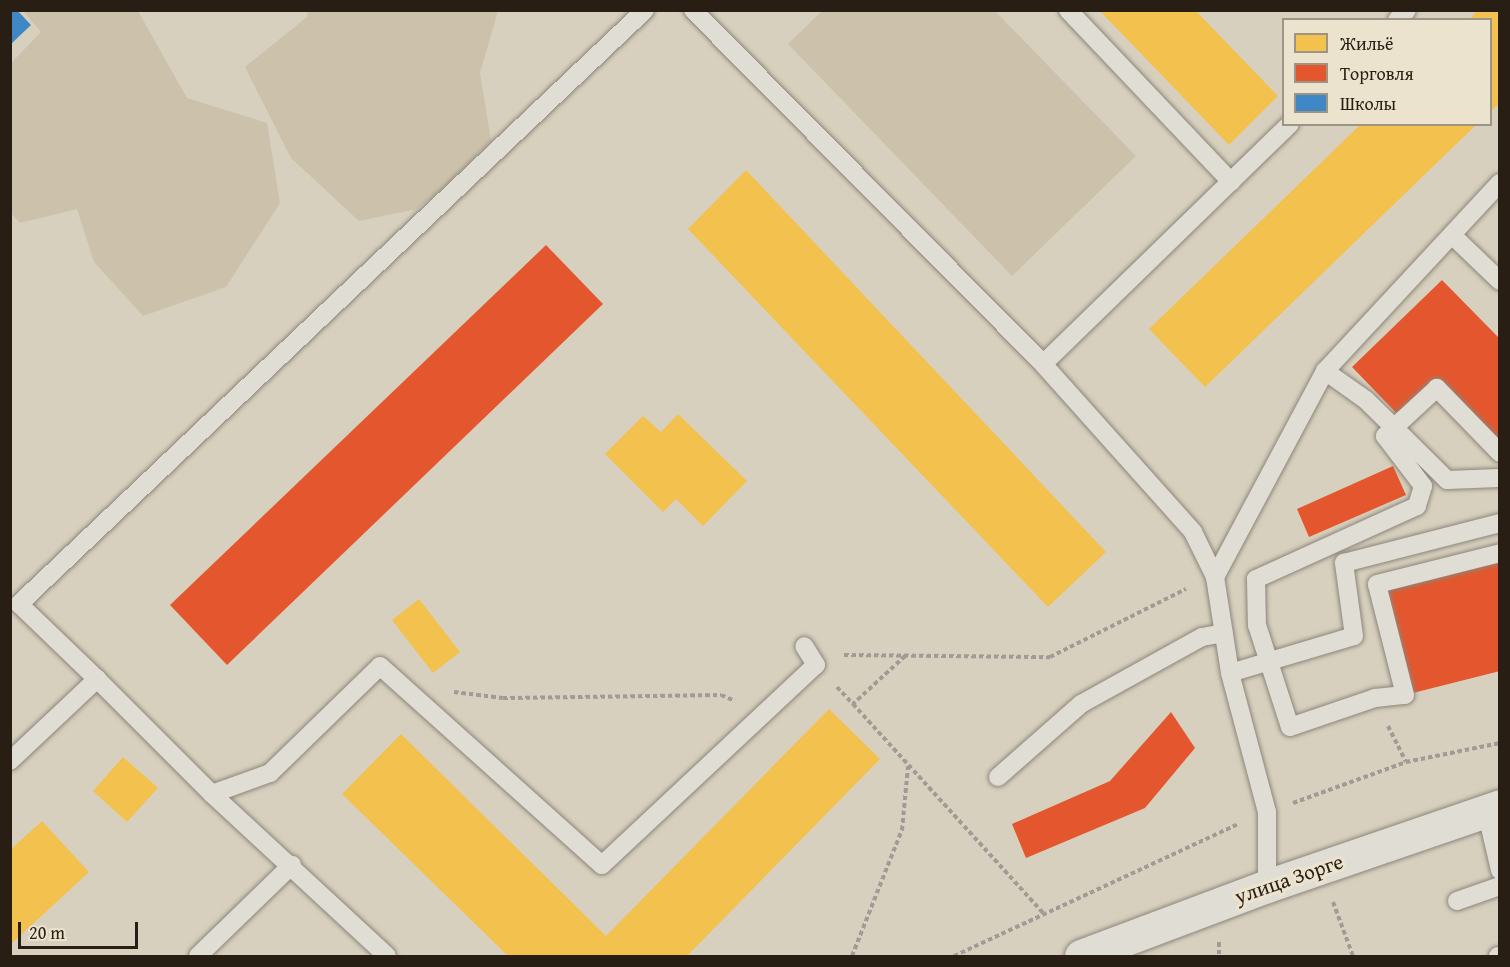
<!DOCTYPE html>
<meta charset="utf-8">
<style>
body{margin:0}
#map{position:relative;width:1510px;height:967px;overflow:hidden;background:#d8d0be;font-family:"Gentium Book Plus",serif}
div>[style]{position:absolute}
.green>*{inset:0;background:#ccc1aa}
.homes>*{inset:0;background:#f2c14e}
.shops>*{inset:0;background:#e4572e}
.schools>*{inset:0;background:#3f88c5}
.path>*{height:4px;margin-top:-2px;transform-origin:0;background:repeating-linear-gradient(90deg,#a09b94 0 4.5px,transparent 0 7.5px)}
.roads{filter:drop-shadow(0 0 2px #8c867b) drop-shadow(0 0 2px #8c867b)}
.lane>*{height:18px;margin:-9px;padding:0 9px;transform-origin:9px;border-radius:9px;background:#e0ddd4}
.street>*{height:33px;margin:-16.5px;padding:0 16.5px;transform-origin:16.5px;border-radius:16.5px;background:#e0ddd4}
span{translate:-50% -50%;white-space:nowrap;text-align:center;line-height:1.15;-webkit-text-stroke:6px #ece3ce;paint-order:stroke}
.street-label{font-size:21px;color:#281e14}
.frame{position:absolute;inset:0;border:12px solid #281e14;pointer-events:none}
.legend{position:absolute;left:1282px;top:18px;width:210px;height:108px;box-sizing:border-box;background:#ece3ce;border:2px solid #9e9484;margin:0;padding:8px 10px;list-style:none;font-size:18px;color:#281e14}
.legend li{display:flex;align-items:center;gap:12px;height:30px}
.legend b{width:30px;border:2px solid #9e9484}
.scale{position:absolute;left:18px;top:922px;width:120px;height:27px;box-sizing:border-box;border:3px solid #281e14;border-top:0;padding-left:8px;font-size:18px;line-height:21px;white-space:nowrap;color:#281e14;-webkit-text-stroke:4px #ece3ce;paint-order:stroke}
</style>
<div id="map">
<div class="green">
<div style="clip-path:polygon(23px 11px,138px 11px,187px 98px,267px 123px,280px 203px,226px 287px,143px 316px,94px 262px,77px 209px,20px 223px,11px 213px,11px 63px,41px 32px)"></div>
<div style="clip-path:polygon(306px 11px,498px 11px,480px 73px,491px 141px,447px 185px,417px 209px,359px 221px,291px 158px,245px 67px,308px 16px)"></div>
<div style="clip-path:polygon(822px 11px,995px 11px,1136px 156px,1012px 276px,788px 44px)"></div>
</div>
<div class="homes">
<div style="clip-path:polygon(1099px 10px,1195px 10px,1278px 96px,1229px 145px)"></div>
<div style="clip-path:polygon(1478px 10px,1500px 10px,1500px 103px,1490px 112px,1490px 20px,1469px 20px)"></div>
<div style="clip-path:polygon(1361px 124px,1477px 124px,1205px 387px,1149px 329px)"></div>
<div style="clip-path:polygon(746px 170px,1106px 552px,1048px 607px,688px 229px)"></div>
<div style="clip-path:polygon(678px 414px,747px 481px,703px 526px,676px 499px,663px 512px,605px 454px,643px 416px,661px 432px)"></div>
<div style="clip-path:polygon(419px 599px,460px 652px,433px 673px,392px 620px)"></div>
<div style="clip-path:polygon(829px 709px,880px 759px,687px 956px,508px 956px,342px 794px,401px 734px,606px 936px)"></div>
<div style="clip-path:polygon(123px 757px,158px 788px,127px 822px,93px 791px)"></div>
<div style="clip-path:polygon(42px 821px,89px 872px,10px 945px,10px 850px)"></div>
</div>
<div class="shops">
<div style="clip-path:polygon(546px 245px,603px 304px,227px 665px,170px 605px)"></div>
<div style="clip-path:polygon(1442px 280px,1500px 339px,1500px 453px,1437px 388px,1403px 420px,1352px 367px)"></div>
<div style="clip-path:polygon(1393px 466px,1406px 495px,1309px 537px,1297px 509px)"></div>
<div style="clip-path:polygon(1500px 553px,1500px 671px,1405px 695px,1377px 584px)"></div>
<div style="clip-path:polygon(1171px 712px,1195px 748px,1145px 808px,1026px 858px,1012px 824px,1110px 781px)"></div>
</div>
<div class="schools">
<div style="clip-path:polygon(10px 10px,17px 10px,31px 25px,10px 45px)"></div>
</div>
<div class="path">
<div style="left:844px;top:655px;width:206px;rotate:0.6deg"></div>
<div style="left:1050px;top:657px;width:152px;rotate:-26.6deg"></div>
<div style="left:905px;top:656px;width:71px;rotate:137.3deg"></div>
<div style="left:853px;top:704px;width:284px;rotate:47.7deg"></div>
<div style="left:837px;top:687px;width:23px;rotate:47deg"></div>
<div style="left:454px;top:692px;width:49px;rotate:7deg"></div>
<div style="left:503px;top:698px;width:218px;rotate:-0.8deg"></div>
<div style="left:721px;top:695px;width:15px;rotate:23deg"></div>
<div style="left:1388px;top:726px;width:40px;rotate:63.4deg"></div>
<div style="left:1293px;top:803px;width:120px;rotate:-19.9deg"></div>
<div style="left:1406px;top:762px;width:96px;rotate:-11.4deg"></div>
<div style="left:1333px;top:902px;width:58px;rotate:69.7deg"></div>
<div style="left:1219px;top:942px;width:14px;rotate:90deg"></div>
<div style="left:852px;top:956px;width:136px;rotate:-68.4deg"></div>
<div style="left:902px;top:830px;width:64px;rotate:-84.6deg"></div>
<div style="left:954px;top:956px;width:314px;rotate:-24.9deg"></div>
</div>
<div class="roads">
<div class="lane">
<div style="left:693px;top:10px;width:498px;rotate:45.3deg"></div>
<div style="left:1043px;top:364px;width:225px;rotate:48.2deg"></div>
<div style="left:1193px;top:532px;width:50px;rotate:63.9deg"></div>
<div style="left:1215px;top:577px;width:97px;rotate:81.1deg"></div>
<div style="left:1230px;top:673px;width:144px;rotate:75.1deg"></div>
<div style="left:1267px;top:812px;width:74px;rotate:90deg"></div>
<div style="left:1068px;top:10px;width:237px;rotate:46.5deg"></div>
<div style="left:1397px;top:20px;width:14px;rotate:-45deg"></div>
<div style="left:1453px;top:236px;width:65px;rotate:43.8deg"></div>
<div style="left:1043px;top:364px;width:344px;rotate:-44.2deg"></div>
<div style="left:1325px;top:371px;width:50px;rotate:35.3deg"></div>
<div style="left:1366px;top:400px;width:114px;rotate:44.6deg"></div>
<div style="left:1447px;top:480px;width:52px;rotate:-2.2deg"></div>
<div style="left:1500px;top:453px;width:91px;rotate:-134.1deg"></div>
<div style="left:1437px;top:388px;width:71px;rotate:137.3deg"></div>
<div style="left:1385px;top:436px;width:63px;rotate:52.8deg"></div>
<div style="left:1423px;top:486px;width:21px;rotate:107deg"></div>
<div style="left:1417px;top:506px;width:177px;rotate:155.6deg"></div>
<div style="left:1256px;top:579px;width:46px;rotate:88.8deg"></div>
<div style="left:1257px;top:625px;width:107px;rotate:72.1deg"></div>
<div style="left:1290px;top:727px;width:90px;rotate:-18.8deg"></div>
<div style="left:1375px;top:698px;width:30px;rotate:-6deg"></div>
<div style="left:1405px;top:695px;width:114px;rotate:-104.2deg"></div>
<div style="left:1377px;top:584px;width:127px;rotate:-14.1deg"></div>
<div style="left:1215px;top:577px;width:234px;rotate:-61.9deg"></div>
<div style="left:1325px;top:371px;width:257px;rotate:-47.1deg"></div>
<div style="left:1230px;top:673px;width:129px;rotate:-16.6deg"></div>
<div style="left:1354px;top:636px;width:74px;rotate:-97.8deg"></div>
<div style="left:1344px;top:563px;width:161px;rotate:-14.4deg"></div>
<div style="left:97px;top:679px;width:108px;rotate:-136.1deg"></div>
<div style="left:19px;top:604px;width:863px;rotate:-43.5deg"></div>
<div style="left:10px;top:761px;width:120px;rotate:-43.3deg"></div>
<div style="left:97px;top:679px;width:163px;rotate:45deg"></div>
<div style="left:212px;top:794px;width:238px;rotate:42.8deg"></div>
<div style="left:998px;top:777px;width:111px;rotate:-41.3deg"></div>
<div style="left:1081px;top:704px;width:138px;rotate:-29deg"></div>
<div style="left:1202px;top:637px;width:22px;rotate:-10deg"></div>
<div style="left:212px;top:794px;width:62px;rotate:-19.9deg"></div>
<div style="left:270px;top:773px;width:153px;rotate:-44.2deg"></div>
<div style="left:380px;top:666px;width:298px;rotate:41.9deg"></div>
<div style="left:602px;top:865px;width:293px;rotate:-43.1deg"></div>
<div style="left:816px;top:665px;width:22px;rotate:-122deg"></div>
<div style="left:1486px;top:810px;width:62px;rotate:76.9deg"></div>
<div style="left:1457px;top:901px;width:46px;rotate:-19.2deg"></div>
<div style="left:198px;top:956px;width:131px;rotate:-44.1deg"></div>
<div style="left:1498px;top:956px;width:2px"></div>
</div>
<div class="street">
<div style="left:1081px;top:956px;width:199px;rotate:-20.6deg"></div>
<div style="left:1267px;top:886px;width:246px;rotate:-18.9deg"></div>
</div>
</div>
<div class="street-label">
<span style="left:1289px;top:879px;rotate:-19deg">улица Зорге</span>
</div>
<div class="frame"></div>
<ul class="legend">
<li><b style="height:16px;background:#f2c14e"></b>Жильё</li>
<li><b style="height:16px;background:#e4572e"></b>Торговля</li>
<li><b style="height:16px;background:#3f88c5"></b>Школы</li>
</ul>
<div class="scale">20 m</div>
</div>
